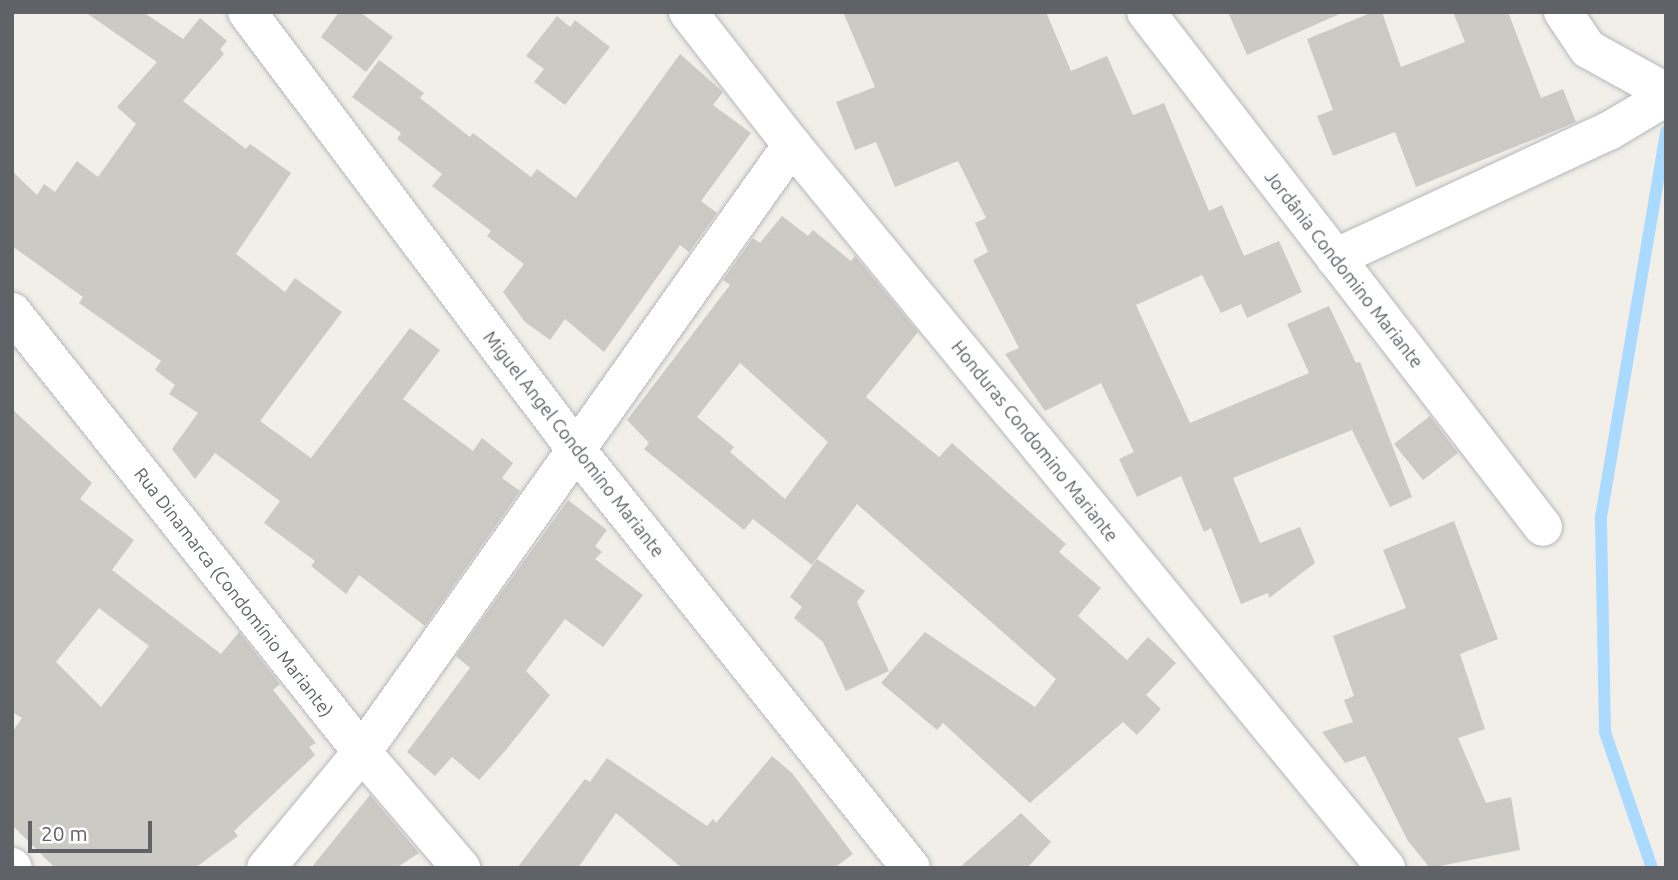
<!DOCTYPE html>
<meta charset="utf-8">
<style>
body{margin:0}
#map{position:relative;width:1678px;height:880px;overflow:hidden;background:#f1efe8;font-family:Ubuntu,sans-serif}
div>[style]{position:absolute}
.stream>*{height:12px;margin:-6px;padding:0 6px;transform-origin:6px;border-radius:6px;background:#aadaff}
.building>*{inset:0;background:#cccac5}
.roads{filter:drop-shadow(0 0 2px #b5b8bc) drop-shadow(0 0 2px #b5b8bc)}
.street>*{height:38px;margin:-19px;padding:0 19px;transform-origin:19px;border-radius:19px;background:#fff}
span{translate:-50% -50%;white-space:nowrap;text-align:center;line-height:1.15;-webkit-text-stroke:7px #fff;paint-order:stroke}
.street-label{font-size:18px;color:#5f6368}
.frame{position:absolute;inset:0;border:14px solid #5f6368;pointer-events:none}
.scale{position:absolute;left:28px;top:821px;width:124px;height:32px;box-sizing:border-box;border:4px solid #5f6368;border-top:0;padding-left:9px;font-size:21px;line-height:24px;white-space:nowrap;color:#5f6368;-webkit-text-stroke:5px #fff;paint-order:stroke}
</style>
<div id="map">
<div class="stream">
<div style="left:1652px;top:868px;width:144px;rotate:-109.1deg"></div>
<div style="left:1605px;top:732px;width:215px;rotate:-91.1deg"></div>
<div style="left:1601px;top:517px;width:391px;rotate:-80.4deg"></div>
</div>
<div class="building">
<div style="clip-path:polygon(85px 12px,143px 12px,183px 39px,200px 18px,227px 41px,220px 49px,224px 54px,183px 101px,246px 149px,250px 144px,291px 173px,236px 254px,285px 292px,295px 278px,342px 312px,260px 421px,311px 458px,410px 328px,440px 350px,403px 399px,473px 451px,482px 438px,513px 463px,502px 478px,520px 491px,425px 626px,359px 575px,346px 594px,311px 566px,315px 561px,264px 523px,280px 501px,215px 453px,195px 479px,172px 449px,198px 413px,169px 394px,175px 385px,155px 370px,161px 361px,79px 303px,83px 297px,12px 246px,12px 171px,37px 195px,44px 184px,55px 192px,77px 161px,98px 177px,136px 124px,117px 107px,157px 62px)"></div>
<div style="clip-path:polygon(339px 12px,360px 12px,393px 37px,366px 72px,321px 37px)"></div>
<div style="clip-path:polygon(843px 12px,1046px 12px,1071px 71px,1107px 56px,1133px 115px,1164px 103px,1209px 211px,1222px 205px,1244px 256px,1279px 241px,1302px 292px,1247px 318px,1241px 304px,1221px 313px,1202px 275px,1136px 305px,1190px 423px,1309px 373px,1287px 324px,1329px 306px,1356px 363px,1360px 362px,1412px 497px,1390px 507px,1352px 430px,1233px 478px,1260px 543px,1300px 527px,1315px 563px,1269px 598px,1268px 593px,1241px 604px,1211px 528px,1204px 532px,1181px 476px,1137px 497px,1119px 459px,1134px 452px,1101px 383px,1045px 411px,1005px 354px,1019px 348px,973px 260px,988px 252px,975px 223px,986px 218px,958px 161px,895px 187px,876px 142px,855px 150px,836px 102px,875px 87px)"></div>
<div style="clip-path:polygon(1228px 12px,1344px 12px,1247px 55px)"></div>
<div style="clip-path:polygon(1373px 12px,1382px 12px,1401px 67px,1465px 42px,1453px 12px,1508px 12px,1541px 98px,1563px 89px,1576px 122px,1416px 187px,1395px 132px,1333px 156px,1317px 116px,1333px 110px,1307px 39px)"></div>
<div style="clip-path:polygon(557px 16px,570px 27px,575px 20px,610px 47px,565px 105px,534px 82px,544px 69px,526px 56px)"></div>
<div style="clip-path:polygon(680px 54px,723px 92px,713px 105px,751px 133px,701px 201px,717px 213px,689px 252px,680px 245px,604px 352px,565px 319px,550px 340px,525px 322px,503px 292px,524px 264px,487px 236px,491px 231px,432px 186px,442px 174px,397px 139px,401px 133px,352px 97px,379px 60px,424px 93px,420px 98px,470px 137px,473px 133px,531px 177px,537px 169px,576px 198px)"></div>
<div style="clip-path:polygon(evenodd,782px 216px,808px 236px,813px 230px,851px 261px,855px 256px,918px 332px,866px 397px,939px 457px,952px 443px,1066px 544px,1059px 552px,1101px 588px,1078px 616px,1127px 660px,1148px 637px,1176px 663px,1146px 695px,1161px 709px,1137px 735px,1123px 722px,1030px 803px,943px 723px,937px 730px,881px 683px,925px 632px,1035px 707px,1056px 679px,857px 504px,812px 565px,753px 519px,744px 530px,644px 449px,649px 443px,627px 420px,730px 285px,723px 280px,753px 238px,760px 243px,782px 216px,740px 363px,828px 442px,785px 499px,730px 452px,734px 447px,697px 417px,740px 363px)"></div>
<div style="clip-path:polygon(evenodd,12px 409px,92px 483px,80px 499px,134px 540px,112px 570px,221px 654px,239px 632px,280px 684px,273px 690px,316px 743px,309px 747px,315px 755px,234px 831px,238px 836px,195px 868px,55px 868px,12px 825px,12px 732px,22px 718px,12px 712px,12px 409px,99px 608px,149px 646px,101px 707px,56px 662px,99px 608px)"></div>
<div style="clip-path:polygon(1430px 416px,1458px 453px,1423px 480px,1394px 444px)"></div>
<div style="clip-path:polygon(568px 500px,607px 530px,595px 546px,602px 552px,595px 559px,643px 595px,603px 647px,565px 619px,526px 671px,550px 695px,505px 751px,479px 780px,452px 757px,435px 776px,407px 752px,470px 668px,456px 656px)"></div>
<div style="clip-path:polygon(1454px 521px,1498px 639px,1460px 654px,1485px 729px,1458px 738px,1486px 803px,1511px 797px,1520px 850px,1430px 868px,1408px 841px,1365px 756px,1345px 763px,1322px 732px,1353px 722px,1344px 700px,1354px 696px,1333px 636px,1406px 608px,1383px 550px)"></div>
<div style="clip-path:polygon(817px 559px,865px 591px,857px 602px,889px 671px,846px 691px,823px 642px,794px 618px,802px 607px,790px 597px)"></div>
<div style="clip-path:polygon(772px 756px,792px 773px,853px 854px,834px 868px,682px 868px,616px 813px,578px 868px,517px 868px,585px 779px,590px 782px,607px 758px,707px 826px,713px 819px,716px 823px)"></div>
<div style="clip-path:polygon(370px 795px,419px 853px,396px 868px,311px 868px)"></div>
<div style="clip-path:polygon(1021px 813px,1051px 842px,1027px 868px,959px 868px)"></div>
</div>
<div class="roads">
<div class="street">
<div style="left:247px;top:12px;width:544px;rotate:53.07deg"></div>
<div style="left:574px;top:447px;width:539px;rotate:51.32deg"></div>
<div style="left:688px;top:12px;width:169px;rotate:52deg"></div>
<div style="left:792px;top:145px;width:936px;rotate:50.59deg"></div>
<div style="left:1146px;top:12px;width:650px;rotate:52.37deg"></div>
<div style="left:1563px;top:12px;width:45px;rotate:56deg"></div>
<div style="left:1588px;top:49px;width:89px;rotate:28.9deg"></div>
<div style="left:1335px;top:258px;width:302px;rotate:-24.9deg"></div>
<div style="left:1609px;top:131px;width:66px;rotate:-30.8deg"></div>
<div style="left:12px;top:312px;width:562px;rotate:51.5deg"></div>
<div style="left:362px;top:752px;width:153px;rotate:49.5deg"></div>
<div style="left:12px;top:867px;width:1px;rotate:45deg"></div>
<div style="left:266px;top:868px;width:151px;rotate:-50.4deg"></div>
<div style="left:362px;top:752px;width:744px;rotate:-54.69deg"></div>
</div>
</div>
<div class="street-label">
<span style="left:1344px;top:269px;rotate:52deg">Jordânia Condomino Mariante</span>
<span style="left:1035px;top:441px;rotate:51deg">Honduras Condomino Mariante</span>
<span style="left:574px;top:444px;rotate:52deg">Miguel Angel Condomino Mariante</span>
<span style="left:234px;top:592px;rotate:52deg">Rua Dinamarca (Condomínio Mariante)</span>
</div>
<div class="frame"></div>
<div class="scale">20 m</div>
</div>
